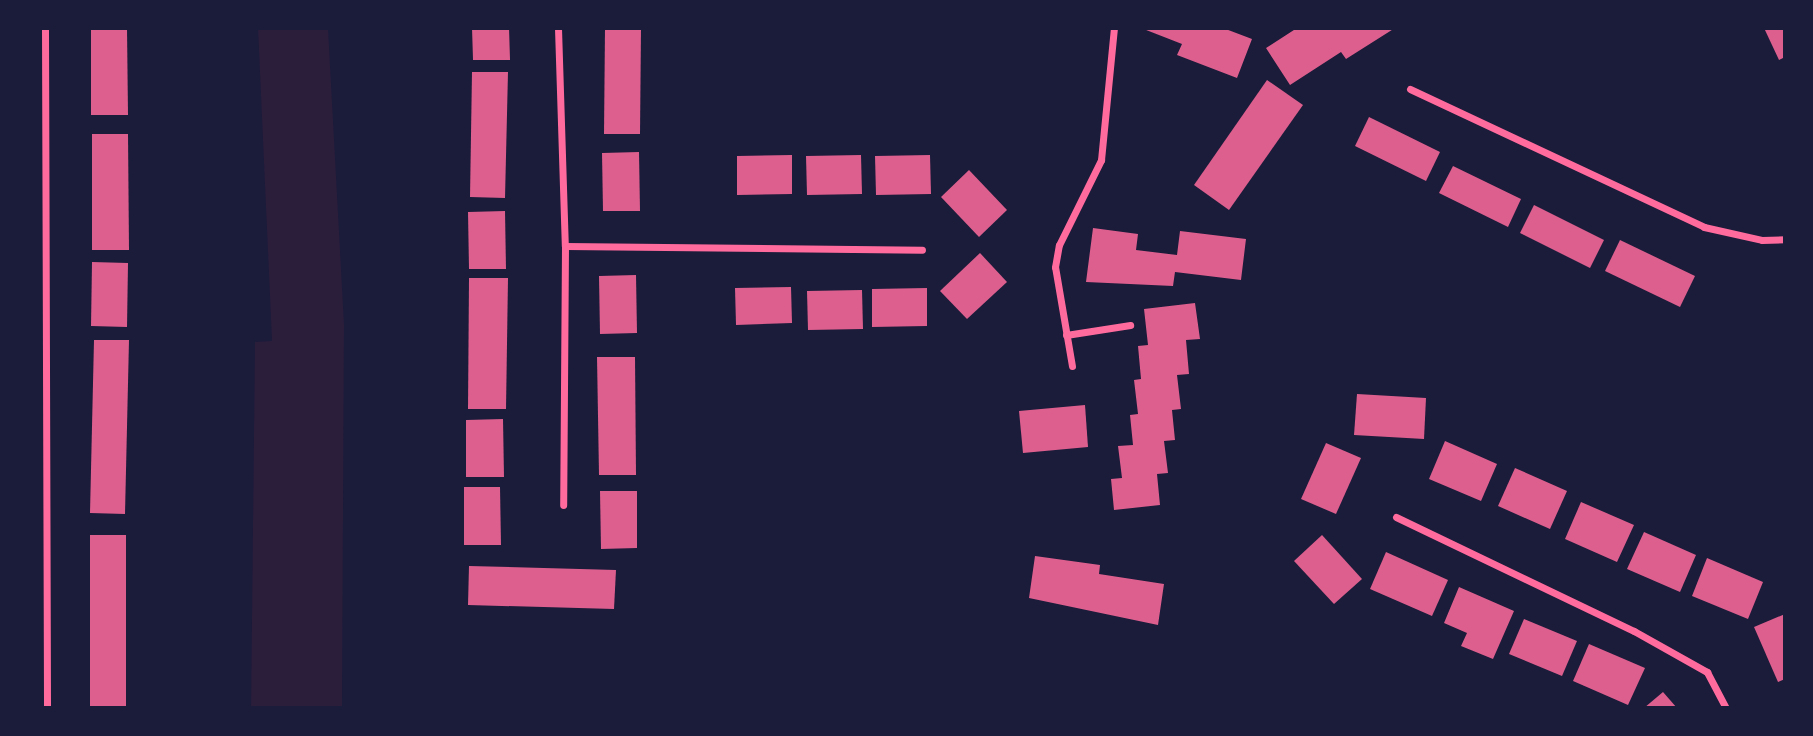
<!DOCTYPE html>
<style>
body{margin:0}
#map{position:relative;width:1813px;height:736px;overflow:hidden;background:#1b1b3a;font-family:"Varela Round",sans-serif}
div>[style]{position:absolute}
.green>*{inset:0;background:#2a1e3b}
.building>*{inset:0;background:#dd5f8e}
.minor>*{height:7px;margin:-3.5px;padding:0 3.5px;transform-origin:3.5px;border-radius:3.5px;background:#ff6b9d}
span{translate:-50% -50%;white-space:nowrap;text-align:center;line-height:1.15;-webkit-text-stroke:5px #1b1b3a;paint-order:stroke}
.frame{position:absolute;inset:0;border:30px solid #1b1b3a;pointer-events:none}
</style>
<div id="map">
<div class="green">
<div style="clip-path:polygon(258px 28px,328px 28px,344px 324px,342px 708px,251px 708px,255px 342px,272px 341px)"></div>
</div>
<div class="building">
<div style="clip-path:polygon(91px 28px,127px 28px,128px 115px,91px 115px)"></div>
<div style="clip-path:polygon(472px 28px,509px 28px,510px 60px,473px 60px)"></div>
<div style="clip-path:polygon(605px 28px,641px 28px,640px 134px,604px 134px)"></div>
<div style="clip-path:polygon(1141px 28px,1223px 28px,1252px 39px,1237px 78px,1177px 55px,1182px 44px)"></div>
<div style="clip-path:polygon(1297px 28px,1395px 28px,1346px 59px,1341px 52px,1290px 85px,1266px 48px)"></div>
<div style="clip-path:polygon(1764px 28px,1785px 28px,1785px 57px,1779px 60px)"></div>
<div style="clip-path:polygon(472px 72px,508px 72px,505px 198px,470px 197px)"></div>
<div style="clip-path:polygon(1267px 80px,1303px 105px,1229px 210px,1194px 185px)"></div>
<div style="clip-path:polygon(1369px 117px,1440px 152px,1426px 181px,1355px 146px)"></div>
<div style="clip-path:polygon(92px 134px,128px 134px,129px 250px,92px 250px)"></div>
<div style="clip-path:polygon(639px 152px,640px 211px,603px 211px,602px 153px)"></div>
<div style="clip-path:polygon(792px 155px,792px 194px,737px 195px,737px 156px)"></div>
<div style="clip-path:polygon(861px 155px,862px 194px,807px 195px,806px 156px)"></div>
<div style="clip-path:polygon(930px 155px,931px 194px,876px 195px,875px 156px)"></div>
<div style="clip-path:polygon(1453px 166px,1521px 199px,1508px 227px,1439px 193px)"></div>
<div style="clip-path:polygon(969px 170px,1007px 210px,979px 237px,941px 197px)"></div>
<div style="clip-path:polygon(1534px 205px,1604px 240px,1590px 268px,1520px 233px)"></div>
<div style="clip-path:polygon(505px 211px,506px 269px,469px 269px,468px 212px)"></div>
<div style="clip-path:polygon(1093px 228px,1138px 234px,1136px 250px,1177px 255px,1180px 231px,1246px 239px,1241px 280px,1175px 272px,1173px 286px,1086px 282px)"></div>
<div style="clip-path:polygon(1620px 240px,1695px 276px,1680px 307px,1605px 271px)"></div>
<div style="clip-path:polygon(980px 253px,1007px 282px,967px 319px,940px 291px)"></div>
<div style="clip-path:polygon(92px 262px,128px 263px,127px 327px,91px 326px)"></div>
<div style="clip-path:polygon(636px 275px,637px 333px,600px 334px,599px 276px)"></div>
<div style="clip-path:polygon(469px 278px,508px 278px,506px 409px,468px 409px)"></div>
<div style="clip-path:polygon(791px 287px,792px 323px,736px 325px,735px 288px)"></div>
<div style="clip-path:polygon(927px 288px,927px 326px,872px 327px,872px 289px)"></div>
<div style="clip-path:polygon(862px 290px,863px 329px,808px 330px,807px 291px)"></div>
<div style="clip-path:polygon(1195px 303px,1200px 339px,1186px 340px,1189px 374px,1177px 375px,1181px 409px,1172px 410px,1175px 440px,1164px 441px,1168px 473px,1157px 474px,1160px 505px,1114px 510px,1111px 479px,1122px 478px,1118px 446px,1133px 445px,1130px 415px,1138px 414px,1134px 380px,1141px 379px,1138px 346px,1148px 345px,1144px 309px)"></div>
<div style="clip-path:polygon(94px 340px,129px 340px,125px 514px,90px 513px)"></div>
<div style="clip-path:polygon(597px 357px,635px 357px,636px 475px,599px 475px)"></div>
<div style="clip-path:polygon(1357px 394px,1426px 398px,1424px 439px,1354px 435px)"></div>
<div style="clip-path:polygon(1085px 405px,1088px 447px,1023px 453px,1019px 411px)"></div>
<div style="clip-path:polygon(503px 419px,504px 477px,466px 477px,466px 420px)"></div>
<div style="clip-path:polygon(1445px 441px,1497px 464px,1481px 501px,1429px 479px)"></div>
<div style="clip-path:polygon(1326px 443px,1361px 458px,1336px 514px,1301px 499px)"></div>
<div style="clip-path:polygon(1515px 468px,1567px 491px,1550px 529px,1498px 506px)"></div>
<div style="clip-path:polygon(464px 487px,500px 487px,501px 545px,464px 545px)"></div>
<div style="clip-path:polygon(600px 491px,637px 491px,637px 548px,601px 549px)"></div>
<div style="clip-path:polygon(1581px 502px,1634px 525px,1617px 562px,1565px 539px)"></div>
<div style="clip-path:polygon(1644px 532px,1696px 555px,1680px 592px,1627px 569px)"></div>
<div style="clip-path:polygon(90px 535px,126px 535px,126px 708px,90px 708px)"></div>
<div style="clip-path:polygon(1322px 535px,1362px 579px,1334px 604px,1294px 561px)"></div>
<div style="clip-path:polygon(1386px 552px,1448px 580px,1432px 616px,1370px 589px)"></div>
<div style="clip-path:polygon(1035px 556px,1100px 565px,1099px 574px,1164px 584px,1158px 625px,1029px 598px)"></div>
<div style="clip-path:polygon(1707px 558px,1763px 582px,1748px 619px,1692px 596px)"></div>
<div style="clip-path:polygon(469px 566px,616px 570px,614px 609px,468px 605px)"></div>
<div style="clip-path:polygon(1459px 587px,1514px 611px,1493px 659px,1461px 646px,1467px 633px,1444px 623px)"></div>
<div style="clip-path:polygon(1785px 614px,1785px 679px,1778px 682px,1754px 627px)"></div>
<div style="clip-path:polygon(1524px 619px,1577px 641px,1562px 676px,1509px 654px)"></div>
<div style="clip-path:polygon(1589px 644px,1645px 668px,1628px 705px,1573px 681px)"></div>
<div style="clip-path:polygon(1663px 692px,1677px 708px,1644px 708px)"></div>
</div>
<div class="minor">
<div style="left:45px;top:28px;width:680px;rotate:89.83deg"></div>
<div style="left:558px;top:28px;width:218px;rotate:88.2deg"></div>
<div style="left:565px;top:246px;width:259px;rotate:90.4deg"></div>
<div style="left:1410px;top:89px;width:325px;rotate:25.1deg"></div>
<div style="left:1704px;top:227px;width:59px;rotate:12.6deg"></div>
<div style="left:1762px;top:240px;width:23px;rotate:-2deg"></div>
<div style="left:565px;top:246px;width:357px;rotate:0.6deg"></div>
<div style="left:1066px;top:335px;width:65px;rotate:-8.9deg"></div>
<div style="left:1072px;top:366px;width:100px;rotate:-99.7deg"></div>
<div style="left:1055px;top:267px;width:22px;rotate:-80deg"></div>
<div style="left:1059px;top:245px;width:95px;rotate:-63.7deg"></div>
<div style="left:1101px;top:160px;width:133px;rotate:-84.4deg"></div>
<div style="left:1396px;top:517px;width:264px;rotate:25.6deg"></div>
<div style="left:1634px;top:631px;width:84px;rotate:29.3deg"></div>
<div style="left:1707px;top:672px;width:41px;rotate:62.2deg"></div>
</div>
<div class="frame"></div>
</div>
